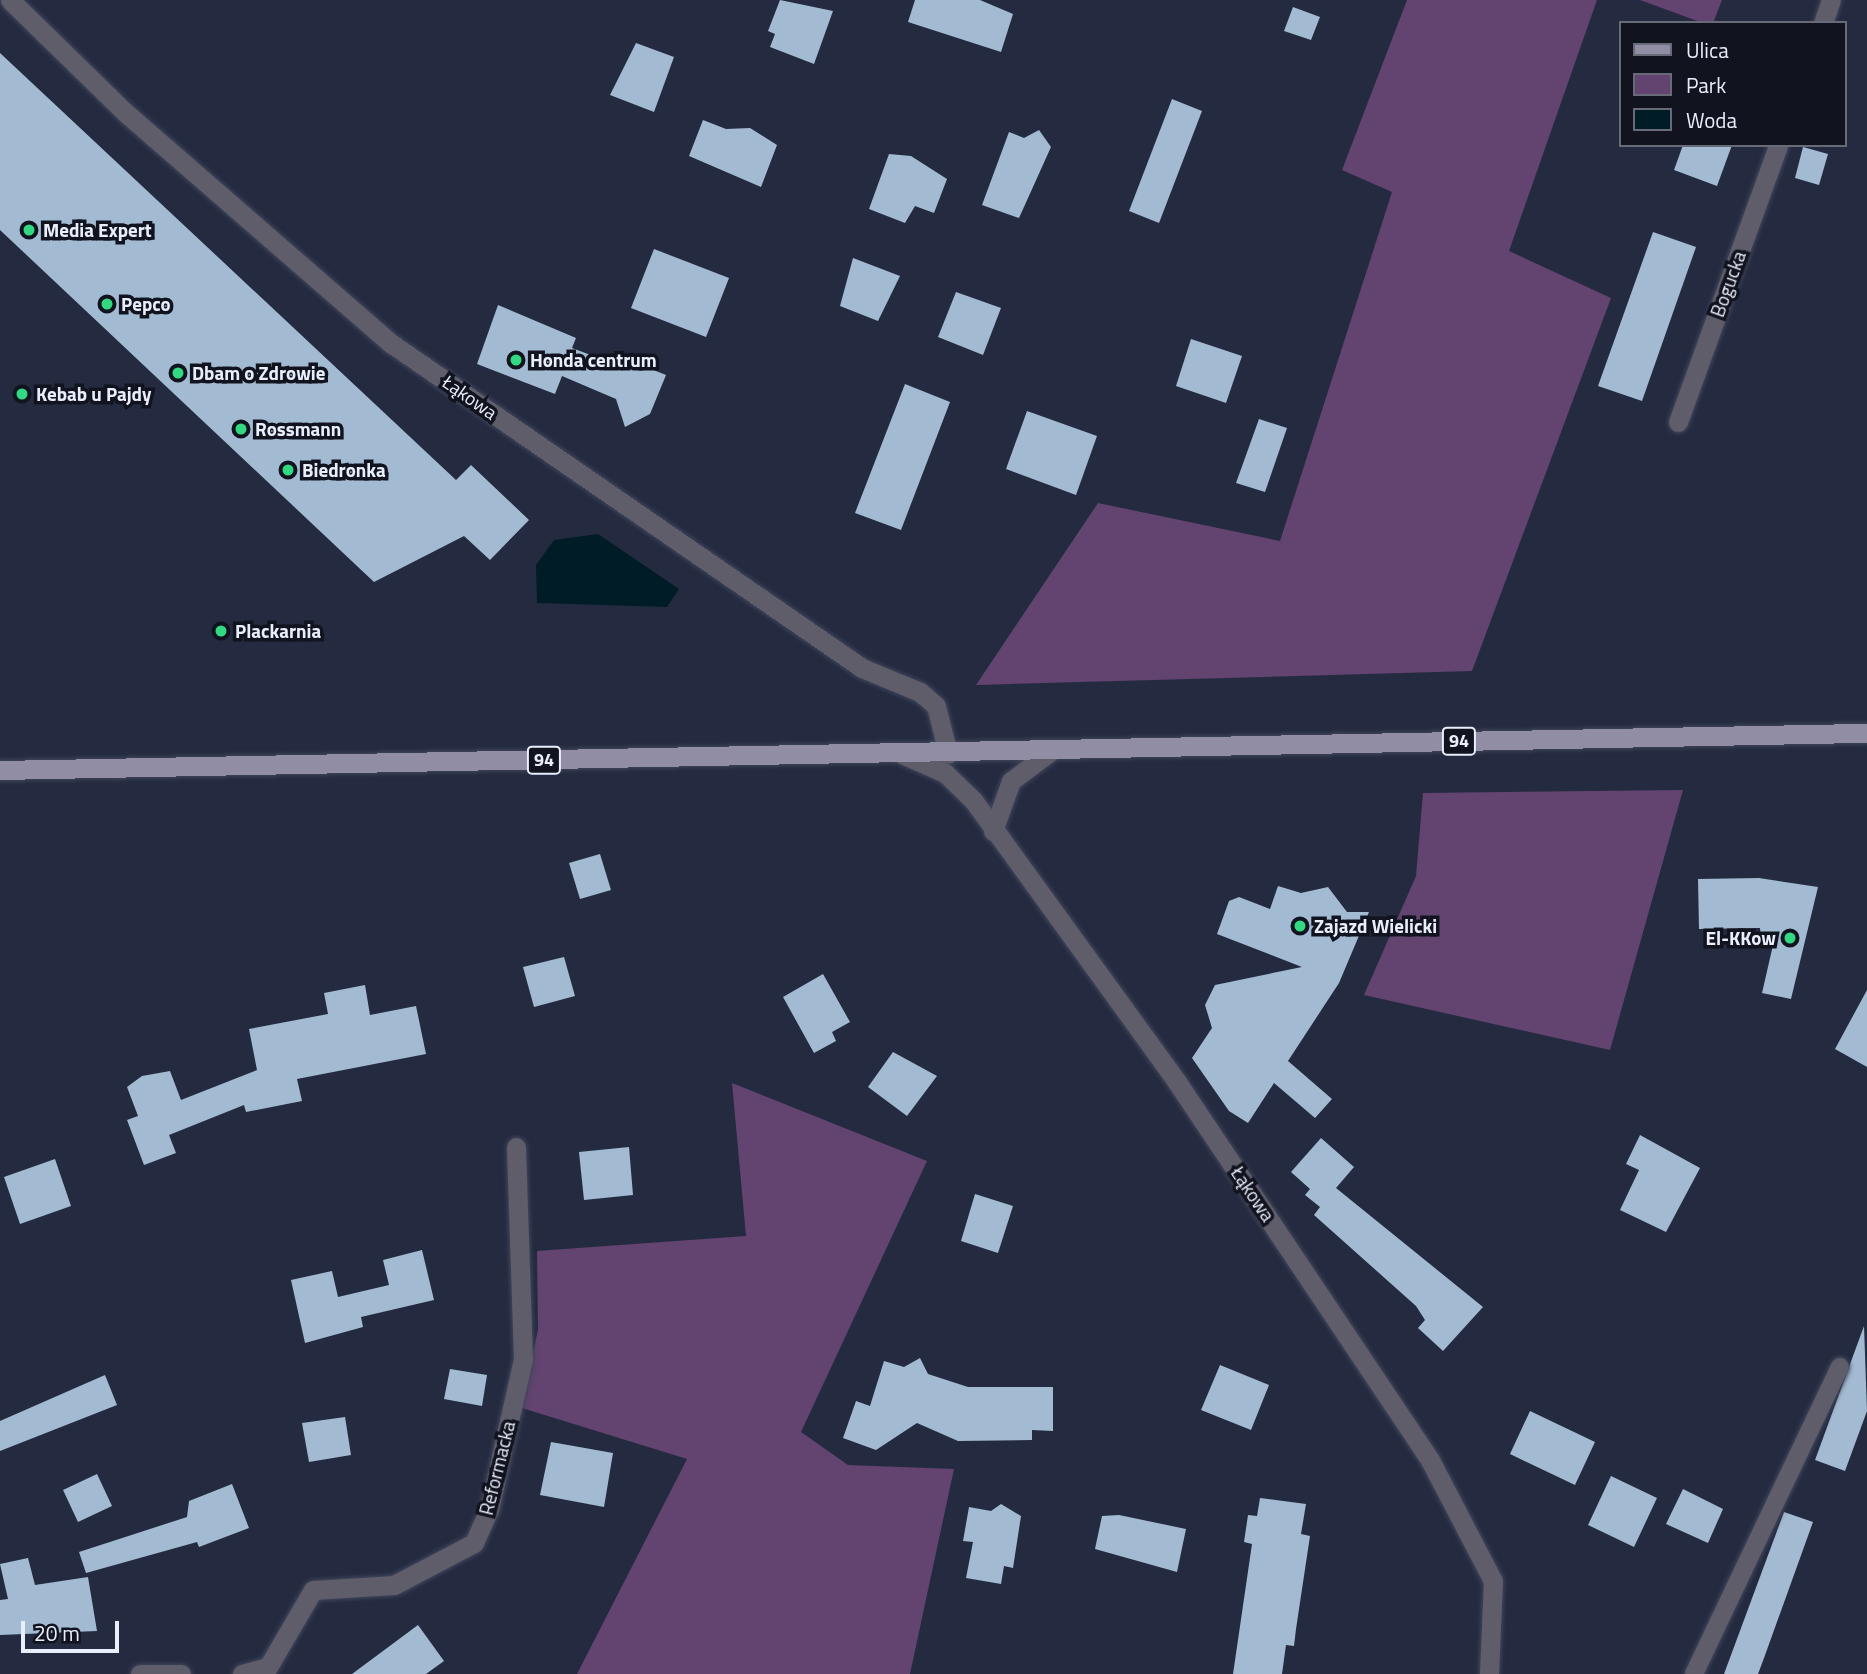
<!DOCTYPE html>
<meta charset="utf-8">
<style>
body{margin:0}
#map{position:relative;width:1867px;height:1674px;overflow:hidden;background:#242b41;font-family:"Titillium Web",sans-serif}
div>[style]{position:absolute}
.green>*{inset:0;background:#63436f}
.water>*{inset:0;background:#001c26}
.building>*{inset:0;background:#a3bbd2}
.roads{filter:drop-shadow(0 0 2px #40465b) drop-shadow(0 0 2px #40465b)}
.service>*{height:18px;margin:-9px;padding:0 9px;transform-origin:9px;border-radius:9px;background:#5f5d69}
.minor>*{height:19px;margin:-9.5px;padding:0 9.5px;transform-origin:9.5px;border-radius:9.5px;background:#5f5d69}
.primary>*{height:19px;margin:-9.5px;padding:0 9.5px;transform-origin:9.5px;border-radius:9.5px;background:#918da5}
.dots>*{width:19px;height:19px;translate:-50% -50%;box-sizing:border-box;border:4px solid #11141e;border-radius:50%}
span{translate:-50% -50%;white-space:nowrap;text-align:center;line-height:1.15;-webkit-text-stroke:7px #11141e;paint-order:stroke}
.shield-label span{padding:2px 5px;background:#11141e;border:2px solid;border-radius:5px;-webkit-text-stroke-width:0}
.shield-label{font-size:18px;color:#e9eefd;font-weight:700}
.poi-label{font-size:19px;color:#e9eefd;font-weight:700}
.left{translate:0 -50%;text-align:left}
.right{translate:-100% -50%;text-align:right}
.street-label{font-size:19px;color:#e9eefd}
.legend{position:absolute;left:1619px;top:21px;width:228px;height:126px;box-sizing:border-box;background:#11141e;border:2px solid #676b77;margin:0;padding:9px 12px;list-style:none;font-size:21px;color:#e9eefd}
.legend li{display:flex;align-items:center;gap:14px;height:35px}
.legend b{width:35px;border:2px solid #676b77}
.scale{position:absolute;left:21px;top:1621px;width:98px;height:32px;box-sizing:border-box;border:4px solid #e9eefd;border-top:0;padding-left:9px;font-size:21px;line-height:24px;white-space:nowrap;color:#e9eefd;-webkit-text-stroke:5px #11141e;paint-order:stroke}
</style>
<div id="map">
<div class="green">
<div style="clip-path:polygon(1407px 0,1597px 0,1509px 251px,1611px 298px,1472px 671px,976px 685px,1098px 503px,1280px 541px,1392px 192px,1342px 170px)"></div>
<div style="clip-path:polygon(1640px 0,1722px 0,1713px 23px,1703px 23px)"></div>
<div style="clip-path:polygon(1683px 790px,1610px 1050px,1364px 995px,1416px 876px,1423px 793px)"></div>
<div style="clip-path:polygon(732px 1083px,927px 1161px,801px 1432px,848px 1465px,954px 1469px,910px 1674px,577px 1674px,687px 1459px,522px 1408px,538px 1329px,537px 1251px,746px 1236px)"></div>
</div>
<div class="water">
<div style="clip-path:polygon(598px 534px,679px 589px,667px 607px,537px 603px,536px 565px,554px 540px)"></div>
</div>
<div class="building">
<div style="clip-path:polygon(780px 0,833px 11px,814px 64px,770px 47px,775px 34px,768px 31px)"></div>
<div style="clip-path:polygon(915px 0,980px 0,1013px 14px,1001px 52px,908px 22px)"></div>
<div style="clip-path:polygon(1293px 7px,1320px 17px,1311px 40px,1284px 31px)"></div>
<div style="clip-path:polygon(636px 43px,674px 57px,654px 112px,610px 95px)"></div>
<div style="clip-path:polygon(0 53px,456px 480px,471px 465px,529px 520px,490px 560px,464px 536px,374px 582px,0 230px)"></div>
<div style="clip-path:polygon(1172px 99px,1202px 111px,1159px 223px,1129px 211px)"></div>
<div style="clip-path:polygon(703px 120px,726px 129px,750px 128px,777px 145px,761px 187px,689px 156px)"></div>
<div style="clip-path:polygon(1039px 130px,1051px 147px,1019px 218px,982px 205px,1009px 132px,1024px 138px)"></div>
<div style="clip-path:polygon(1683px 145px,1732px 145px,1717px 186px,1674px 170px)"></div>
<div style="clip-path:polygon(1803px 147px,1828px 154px,1819px 185px,1795px 178px)"></div>
<div style="clip-path:polygon(889px 154px,911px 156px,947px 179px,934px 213px,915px 206px,905px 223px,869px 209px)"></div>
<div style="clip-path:polygon(1653px 232px,1696px 247px,1642px 401px,1598px 386px)"></div>
<div style="clip-path:polygon(654px 249px,729px 278px,706px 337px,631px 308px)"></div>
<div style="clip-path:polygon(853px 258px,900px 276px,878px 321px,840px 306px)"></div>
<div style="clip-path:polygon(956px 292px,1001px 308px,983px 355px,938px 337px)"></div>
<div style="clip-path:polygon(498px 305px,576px 338px,572px 348px,628px 369px,631px 361px,666px 375px,650px 414px,625px 427px,616px 399px,562px 376px,555px 394px,477px 364px)"></div>
<div style="clip-path:polygon(1191px 339px,1242px 356px,1226px 403px,1176px 386px)"></div>
<div style="clip-path:polygon(905px 384px,950px 402px,901px 530px,855px 513px)"></div>
<div style="clip-path:polygon(1027px 411px,1097px 436px,1076px 495px,1006px 469px)"></div>
<div style="clip-path:polygon(1259px 419px,1287px 428px,1265px 492px,1236px 483px)"></div>
<div style="clip-path:polygon(600px 854px,611px 890px,580px 899px,569px 863px)"></div>
<div style="clip-path:polygon(1759px 878px,1818px 887px,1791px 999px,1762px 993px,1776px 932px,1761px 939px,1760px 928px,1699px 929px,1698px 879px)"></div>
<div style="clip-path:polygon(1278px 886px,1301px 893px,1328px 887px,1347px 912px,1369px 912px,1339px 983px,1288px 1061px,1332px 1099px,1315px 1118px,1274px 1083px,1248px 1123px,1229px 1111px,1192px 1058px,1212px 1028px,1205px 1005px,1215px 985px,1302px 967px,1217px 934px,1229px 901px,1239px 897px,1270px 909px)"></div>
<div style="clip-path:polygon(564px 957px,575px 996px,534px 1007px,523px 967px)"></div>
<div style="clip-path:polygon(823px 974px,850px 1022px,832px 1032px,836px 1041px,814px 1053px,783px 997px)"></div>
<div style="clip-path:polygon(365px 985px,370px 1015px,416px 1006px,426px 1054px,297px 1079px,302px 1101px,246px 1112px,244px 1105px,169px 1135px,176px 1153px,144px 1165px,127px 1120px,138px 1116px,127px 1087px,142px 1076px,170px 1071px,181px 1100px,257px 1070px,249px 1029px,328px 1014px,324px 993px)"></div>
<div style="clip-path:polygon(1867px 990px,1867px 1067px,1835px 1049px)"></div>
<div style="clip-path:polygon(893px 1052px,937px 1076px,907px 1116px,868px 1087px)"></div>
<div style="clip-path:polygon(1640px 1135px,1700px 1168px,1666px 1232px,1620px 1210px,1639px 1170px,1626px 1164px)"></div>
<div style="clip-path:polygon(1321px 1138px,1354px 1167px,1336px 1188px,1483px 1307px,1443px 1351px,1418px 1328px,1425px 1320px,1416px 1306px,1314px 1215px,1320px 1207px,1305px 1195px,1310px 1189px,1291px 1172px)"></div>
<div style="clip-path:polygon(629px 1147px,633px 1195px,584px 1200px,579px 1152px)"></div>
<div style="clip-path:polygon(55px 1159px,71px 1206px,20px 1224px,4px 1177px)"></div>
<div style="clip-path:polygon(975px 1194px,1013px 1206px,998px 1253px,961px 1241px)"></div>
<div style="clip-path:polygon(422px 1250px,434px 1300px,361px 1317px,363px 1327px,305px 1343px,291px 1280px,332px 1271px,338px 1297px,389px 1285px,383px 1260px)"></div>
<div style="clip-path:polygon(1864px 1326px,1867px 1411px,1845px 1471px,1815px 1460px)"></div>
<div style="clip-path:polygon(920px 1358px,928px 1374px,968px 1387px,1053px 1387px,1053px 1431px,1032px 1430px,1032px 1440px,958px 1441px,917px 1423px,876px 1450px,843px 1438px,856px 1401px,870px 1406px,884px 1361px,904px 1367px)"></div>
<div style="clip-path:polygon(1220px 1365px,1269px 1385px,1251px 1430px,1201px 1410px)"></div>
<div style="clip-path:polygon(450px 1369px,487px 1375px,482px 1406px,444px 1399px)"></div>
<div style="clip-path:polygon(105px 1375px,117px 1405px,0 1451px,0 1421px)"></div>
<div style="clip-path:polygon(1530px 1411px,1595px 1442px,1575px 1485px,1510px 1454px)"></div>
<div style="clip-path:polygon(345px 1417px,351px 1455px,309px 1462px,302px 1423px)"></div>
<div style="clip-path:polygon(551px 1442px,613px 1453px,604px 1507px,540px 1495px)"></div>
<div style="clip-path:polygon(97px 1474px,112px 1506px,78px 1522px,63px 1490px)"></div>
<div style="clip-path:polygon(1611px 1476px,1657px 1498px,1634px 1547px,1588px 1525px)"></div>
<div style="clip-path:polygon(232px 1484px,249px 1528px,199px 1547px,197px 1542px,86px 1573px,79px 1552px,187px 1517px,189px 1501px)"></div>
<div style="clip-path:polygon(1683px 1489px,1723px 1509px,1708px 1543px,1666px 1524px)"></div>
<div style="clip-path:polygon(1260px 1498px,1306px 1504px,1301px 1534px,1310px 1536px,1296px 1629px,1294px 1646px,1286px 1645px,1282px 1674px,1233px 1674px,1252px 1544px,1244px 1542px,1248px 1515px,1257px 1516px)"></div>
<div style="clip-path:polygon(1001px 1504px,1021px 1516px,1013px 1568px,1004px 1566px,1001px 1584px,966px 1578px,973px 1542px,963px 1541px,969px 1507px,991px 1511px)"></div>
<div style="clip-path:polygon(1784px 1512px,1813px 1522px,1764px 1658px,1758px 1674px,1724px 1674px)"></div>
<div style="clip-path:polygon(1119px 1515px,1186px 1529px,1177px 1572px,1095px 1549px,1102px 1516px)"></div>
<div style="clip-path:polygon(28px 1558px,35px 1585px,88px 1577px,97px 1631px,0 1635px,0 1600px,8px 1599px,0 1564px)"></div>
<div style="clip-path:polygon(418px 1625px,444px 1661px,426px 1674px,352px 1674px)"></div>
</div>
<div class="roads">
<div class="service">
<div style="left:1694px;top:1674px;width:340px;rotate:-64.6deg"></div>
</div>
<div class="minor">
<div style="left:10px;top:0;width:163px;rotate:44.3deg"></div>
<div style="left:127px;top:114px;width:351px;rotate:41deg"></div>
<div style="left:392px;top:344px;width:571px;rotate:34.58deg"></div>
<div style="left:862px;top:668px;width:63px;rotate:22.5deg"></div>
<div style="left:920px;top:692px;width:21px;rotate:41deg"></div>
<div style="left:936px;top:706px;width:49px;rotate:75.7deg"></div>
<div style="left:1823px;top:23px;width:24px;rotate:-71deg"></div>
<div style="left:1678px;top:422px;width:294px;rotate:-70.1deg"></div>
<div style="left:902px;top:754px;width:47px;rotate:23.8deg"></div>
<div style="left:945px;top:773px;width:39px;rotate:44deg"></div>
<div style="left:973px;top:800px;width:348px;rotate:54.1deg"></div>
<div style="left:1177px;top:1082px;width:455px;rotate:56.2deg"></div>
<div style="left:1430px;top:1460px;width:136px;rotate:62.5deg"></div>
<div style="left:1493px;top:1581px;width:93px;rotate:92.5deg"></div>
<div style="left:993px;top:831px;width:53px;rotate:-70.2deg"></div>
<div style="left:1011px;top:781px;width:50px;rotate:-36.9deg"></div>
<div style="left:140px;top:1674px;width:41px"></div>
<div style="left:242px;top:1674px;width:27px;rotate:-15deg"></div>
<div style="left:268px;top:1667px;width:89px;rotate:-59.7deg"></div>
<div style="left:313px;top:1590px;width:81px;rotate:-3.5deg"></div>
<div style="left:394px;top:1585px;width:90px;rotate:-27.7deg"></div>
<div style="left:474px;top:1543px;width:36px;rotate:-66deg"></div>
<div style="left:489px;top:1510px;width:155px;rotate:-77.3deg"></div>
<div style="left:523px;top:1359px;width:212px;rotate:-91.9deg"></div>
</div>
<div class="primary">
<div style="left:0;top:770px;width:1867px;rotate:-1.14deg"></div>
</div>
</div>
<div class="dots">
<div style="left:29px;top:230px;background:#32d882"></div>
<div style="left:107px;top:304px;background:#32d882"></div>
<div style="left:516px;top:360px;background:#32d882"></div>
<div style="left:178px;top:373px;background:#32d882"></div>
<div style="left:22px;top:394px;background:#32d882"></div>
<div style="left:241px;top:429px;background:#32d882"></div>
<div style="left:288px;top:470px;background:#32d882"></div>
<div style="left:221px;top:631px;background:#32d882"></div>
<div style="left:1300px;top:926px;background:#32d882"></div>
<div style="left:1790px;top:938px;background:#32d882"></div>
</div>
<div class="shield-label">
<span style="left:1459px;top:741px">94</span>
<span style="left:544px;top:760px">94</span>
</div>
<div class="poi-label">
<span class="left" style="left:43px;top:230px">Media Expert</span>
<span class="left" style="left:121px;top:304px">Pepco</span>
<span class="left" style="left:530px;top:360px">Honda centrum</span>
<span class="left" style="left:192px;top:373px">Dbam o Zdrowie</span>
<span class="left" style="left:36px;top:394px">Kebab u Pajdy</span>
<span class="left" style="left:255px;top:429px">Rossmann</span>
<span class="left" style="left:302px;top:470px">Biedronka</span>
<span class="left" style="left:235px;top:631px">Plackarnia</span>
<span class="left" style="left:1314px;top:926px">Zajazd Wielicki</span>
<span class="right" style="left:1776px;top:938px">El-KKow</span>
</div>
<div class="street-label">
<span style="left:1728px;top:284px;rotate:-70deg">Bogucka</span>
<span style="left:470px;top:397px;rotate:35deg">Łąkowa</span>
<span style="left:1253px;top:1194px;rotate:56deg">Łąkowa</span>
<span style="left:497px;top:1468px;rotate:-76deg">Reformacka</span>
</div>
<ul class="legend">
<li><b style="height:9px;background:#918da5"></b>Ulica</li>
<li><b style="height:19px;background:#63436f"></b>Park</li>
<li><b style="height:19px;background:#001c26"></b>Woda</li>
</ul>
<div class="scale">20 m</div>
</div>
